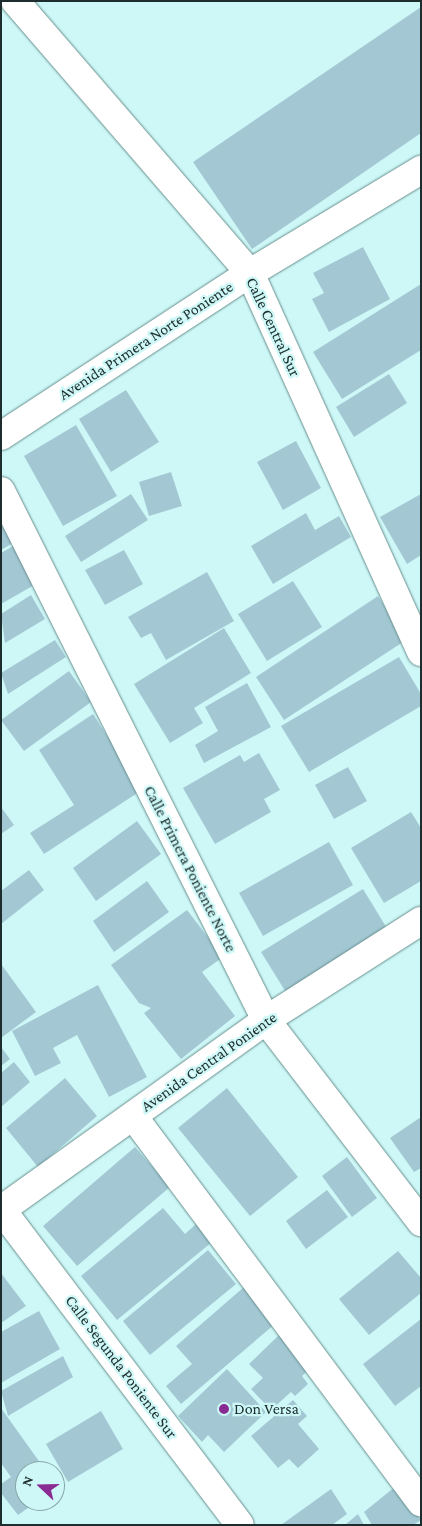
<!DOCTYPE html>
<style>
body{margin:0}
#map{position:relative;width:422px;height:1526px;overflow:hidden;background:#cef8f7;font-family:"Crimson Pro",serif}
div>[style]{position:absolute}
.building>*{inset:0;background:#a3c8d4}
.roads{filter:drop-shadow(0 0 1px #678e8d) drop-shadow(0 0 1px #678e8d)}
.minor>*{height:28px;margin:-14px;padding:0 14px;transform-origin:14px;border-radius:14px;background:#fff}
.dots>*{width:14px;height:14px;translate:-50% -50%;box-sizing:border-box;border:2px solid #cef8f7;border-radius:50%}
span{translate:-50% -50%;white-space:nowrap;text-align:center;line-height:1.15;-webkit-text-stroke:4.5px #cef8f7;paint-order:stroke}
.street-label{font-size:16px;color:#1d2d2d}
.poi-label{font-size:16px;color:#1d2d2d}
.left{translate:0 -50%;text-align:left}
.frame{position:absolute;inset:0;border:2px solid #1d2d2d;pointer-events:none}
.north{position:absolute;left:15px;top:1461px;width:50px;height:50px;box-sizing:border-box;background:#cef8f7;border:1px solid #87a7a6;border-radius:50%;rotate:291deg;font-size:14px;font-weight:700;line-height:20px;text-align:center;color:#1d2d2d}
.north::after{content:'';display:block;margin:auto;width:18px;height:22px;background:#8a2b94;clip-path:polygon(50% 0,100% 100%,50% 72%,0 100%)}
</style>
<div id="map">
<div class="building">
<div style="clip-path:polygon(421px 7px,421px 133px,252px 249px,193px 162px)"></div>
<div style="clip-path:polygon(363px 247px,390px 299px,329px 332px,312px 299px,324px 293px,313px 273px)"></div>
<div style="clip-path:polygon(421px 284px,421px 350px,342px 399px,313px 352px)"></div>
<div style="clip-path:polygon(389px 374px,407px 403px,354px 437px,336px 407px)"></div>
<div style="clip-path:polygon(126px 390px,159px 442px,111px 472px,79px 419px)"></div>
<div style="clip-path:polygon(76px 425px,117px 496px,63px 526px,24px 456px)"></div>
<div style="clip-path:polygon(296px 441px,321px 488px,283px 510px,257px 462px)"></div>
<div style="clip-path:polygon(171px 472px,182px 506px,149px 516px,139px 482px)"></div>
<div style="clip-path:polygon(131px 494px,148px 520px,81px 562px,65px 536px)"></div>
<div style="clip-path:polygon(421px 494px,421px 555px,407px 564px,380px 517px)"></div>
<div style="clip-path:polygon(306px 513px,315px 530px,339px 516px,351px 537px,273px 584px,251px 546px)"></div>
<div style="clip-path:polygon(1px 524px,13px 543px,1px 550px)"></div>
<div style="clip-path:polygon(15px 545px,36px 584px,1px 604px,1px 553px)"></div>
<div style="clip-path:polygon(124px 550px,143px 584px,105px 605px,85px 570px)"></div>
<div style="clip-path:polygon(207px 572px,234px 621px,166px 660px,151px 633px,141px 638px,128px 617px)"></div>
<div style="clip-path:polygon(293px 581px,322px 627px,267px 661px,238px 614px)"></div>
<div style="clip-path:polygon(31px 595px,45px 619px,5px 643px,1px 614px)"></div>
<div style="clip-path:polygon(378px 596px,406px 640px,284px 720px,256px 677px)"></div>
<div style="clip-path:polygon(224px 628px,251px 673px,194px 708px,203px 723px,170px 743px,134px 684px)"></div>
<div style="clip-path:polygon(55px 640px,66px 657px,8px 694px,1px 673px)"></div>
<div style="clip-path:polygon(399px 657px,421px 694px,421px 706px,309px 772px,281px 726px)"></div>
<div style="clip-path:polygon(69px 671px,91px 702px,24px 751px,1px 720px)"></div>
<div style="clip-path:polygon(247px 683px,271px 727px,204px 763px,195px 745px,218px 731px,205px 707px)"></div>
<div style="clip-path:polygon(93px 714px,142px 790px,44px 854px,30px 833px,74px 805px,39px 750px)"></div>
<div style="clip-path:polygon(259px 753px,280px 790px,264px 799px,271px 812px,215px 844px,183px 788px,240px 755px,244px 762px)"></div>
<div style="clip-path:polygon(348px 767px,367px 801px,334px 819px,315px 785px)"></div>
<div style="clip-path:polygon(1px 807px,14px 825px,1px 834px)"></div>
<div style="clip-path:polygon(411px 812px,421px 828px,421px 881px,384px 903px,351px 848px)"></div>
<div style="clip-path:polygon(137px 821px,161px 854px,96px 901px,73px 868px)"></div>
<div style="clip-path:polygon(329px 842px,353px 885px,263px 936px,239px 893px)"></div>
<div style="clip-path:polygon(29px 870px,44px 890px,1px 924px,1px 891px)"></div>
<div style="clip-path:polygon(147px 881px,169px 912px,114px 952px,93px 921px)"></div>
<div style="clip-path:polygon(363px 889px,388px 930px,287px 994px,261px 952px)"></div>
<div style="clip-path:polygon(187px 910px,223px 957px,202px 972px,235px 1016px,181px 1059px,144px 1013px,151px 1008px,139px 1003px,111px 965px)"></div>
<div style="clip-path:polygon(1px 964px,36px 1012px,1px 1038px)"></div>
<div style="clip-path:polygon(98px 985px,147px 1077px,109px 1097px,77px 1035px,53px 1048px,61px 1063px,35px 1076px,12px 1031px)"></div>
<div style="clip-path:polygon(1px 1047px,10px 1059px,1px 1066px)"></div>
<div style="clip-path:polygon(14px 1062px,30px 1082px,1px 1107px,1px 1073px)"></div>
<div style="clip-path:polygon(65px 1078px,97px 1116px,38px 1167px,6px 1128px)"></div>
<div style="clip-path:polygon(227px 1088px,298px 1177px,250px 1216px,178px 1128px)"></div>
<div style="clip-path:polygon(421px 1117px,421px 1168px,414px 1172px,390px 1138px)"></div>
<div style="clip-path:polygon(135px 1147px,170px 1187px,77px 1266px,43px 1226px)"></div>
<div style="clip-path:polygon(347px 1157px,377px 1198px,352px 1217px,322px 1176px)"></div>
<div style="clip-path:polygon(327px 1190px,348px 1217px,306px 1249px,286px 1221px)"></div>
<div style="clip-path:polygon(163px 1208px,185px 1234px,196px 1224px,212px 1242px,117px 1320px,81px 1276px)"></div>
<div style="clip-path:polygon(208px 1250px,236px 1284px,150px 1355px,123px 1321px)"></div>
<div style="clip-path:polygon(398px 1251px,421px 1278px,421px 1293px,369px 1335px,339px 1299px)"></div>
<div style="clip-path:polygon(1px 1273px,26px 1306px,1px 1323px)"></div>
<div style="clip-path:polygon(244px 1287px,275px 1324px,181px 1404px,166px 1386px,192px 1364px,176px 1346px)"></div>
<div style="clip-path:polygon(39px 1311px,60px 1349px,1px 1383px,1px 1332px)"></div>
<div style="clip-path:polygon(421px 1319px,421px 1386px,395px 1406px,363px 1364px)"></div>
<div style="clip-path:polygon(280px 1334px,311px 1367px,302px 1376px,308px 1384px,295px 1396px,291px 1392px,271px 1410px,251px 1389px,263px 1378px,249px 1364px)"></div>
<div style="clip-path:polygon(63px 1356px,73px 1377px,8px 1416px,1px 1391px)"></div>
<div style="clip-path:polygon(227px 1369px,266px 1412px,224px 1452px,208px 1435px,202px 1442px,178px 1416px)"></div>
<div style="clip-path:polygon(293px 1400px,307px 1416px,298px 1424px,319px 1449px,298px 1468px,289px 1459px,278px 1468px,251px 1436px)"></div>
<div style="clip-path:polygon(1px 1408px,46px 1471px,25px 1471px,25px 1501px,38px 1501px,18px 1515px,1px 1493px,1px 1484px,11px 1477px,1px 1463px)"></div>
<div style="clip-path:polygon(101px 1411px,123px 1449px,68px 1482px,46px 1444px)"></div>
<div style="clip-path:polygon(396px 1486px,421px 1520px,413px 1525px,372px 1525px,364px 1512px)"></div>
<div style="clip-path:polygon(331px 1489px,347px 1514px,332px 1525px,281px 1525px)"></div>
<div style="clip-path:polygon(358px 1514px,364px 1525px,345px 1525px)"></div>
</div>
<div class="roads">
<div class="minor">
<div style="left:15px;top:1px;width:359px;rotate:49.2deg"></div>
<div style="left:250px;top:273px;width:416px;rotate:65.7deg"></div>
<div style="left:1px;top:436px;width:298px;rotate:-33.2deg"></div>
<div style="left:250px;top:273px;width:200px;rotate:-31.1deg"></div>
<div style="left:1px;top:491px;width:592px;rotate:63.39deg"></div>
<div style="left:266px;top:1020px;width:255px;rotate:52.5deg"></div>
<div style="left:133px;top:1116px;width:482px;rotate:53.3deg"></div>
<div style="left:1px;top:1209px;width:396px;rotate:52.9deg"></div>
<div style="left:1px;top:1210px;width:326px;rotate:-35.6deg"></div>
<div style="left:266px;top:1020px;width:184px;rotate:-32.6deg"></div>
</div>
</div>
<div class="dots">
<div style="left:224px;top:1409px;background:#8a2b94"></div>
</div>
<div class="street-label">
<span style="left:273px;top:327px;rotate:65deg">Calle Central Sur</span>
<span style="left:146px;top:341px;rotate:-33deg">Avenida Primera Norte Poniente</span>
<span style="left:190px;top:869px;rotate:63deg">Calle Primera Poniente Norte</span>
<span style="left:209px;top:1062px;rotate:-35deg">Avenida Central Poniente</span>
<span style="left:121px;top:1367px;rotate:53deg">Calle Segunda Poniente Sur</span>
</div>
<div class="poi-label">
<span class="left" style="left:234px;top:1409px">Don Versa</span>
</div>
<div class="frame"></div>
<div class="north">N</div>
</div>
